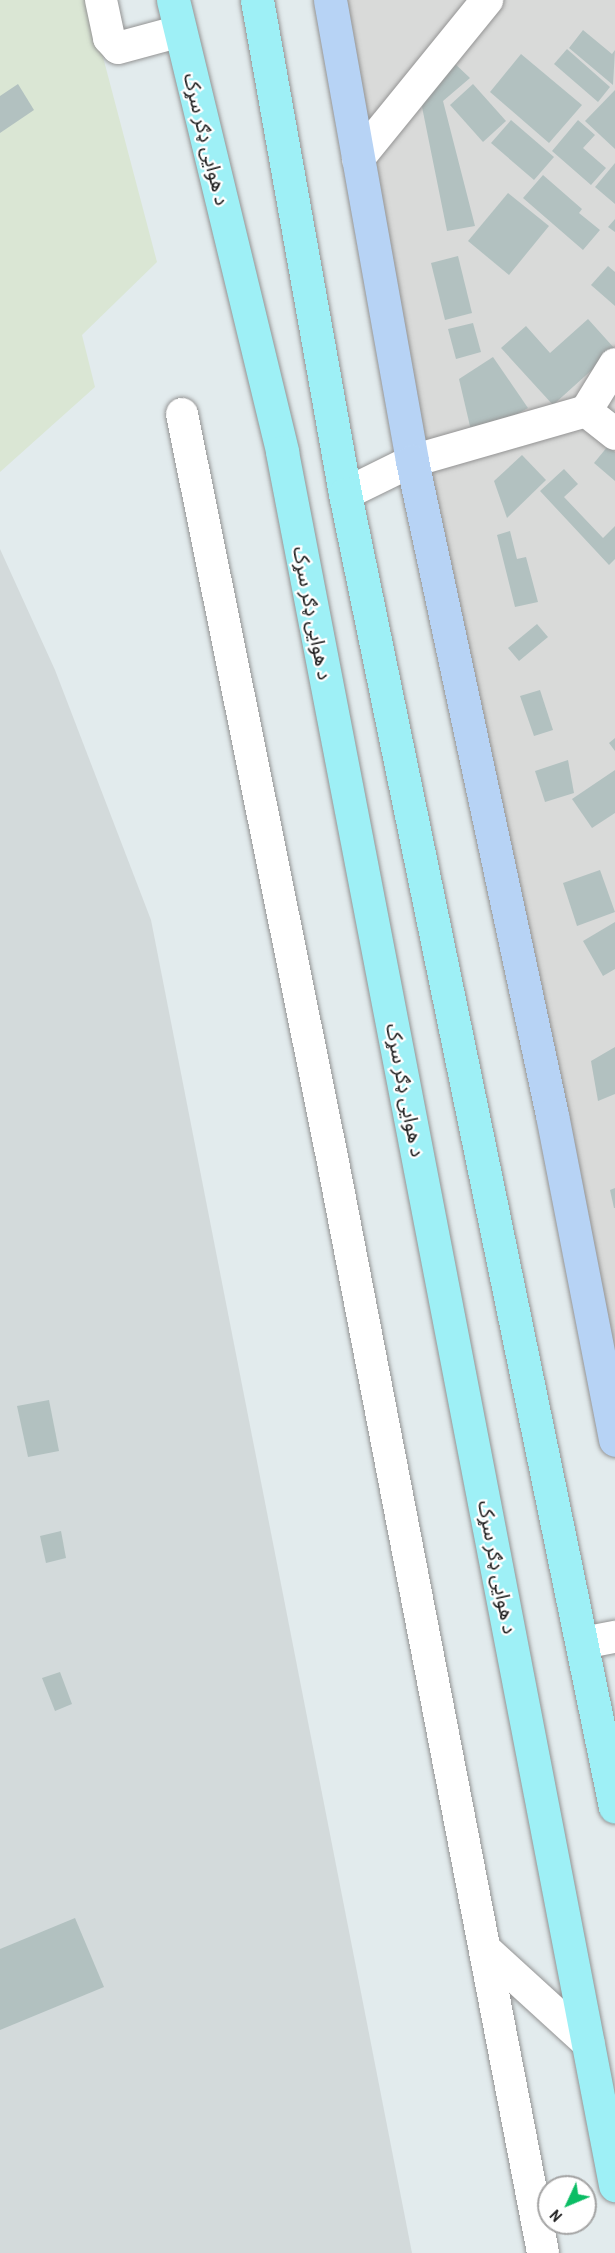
<!DOCTYPE html>
<meta charset="utf-8">
<style>
body{margin:0}
#map{position:relative;width:615px;height:2253px;overflow:hidden;background:#e2ebed;font-family:"Archivo Narrow","Noto Sans Arabic",sans-serif}
div>[style]{position:absolute}
.residential>*{inset:0;background:#d9dad9}
.industrial>*{inset:0;background:#dae6d4}
.airport>*{inset:0;background:#d3dadb}
.building>*{inset:0;background:#b2c1c0}
.roads{filter:drop-shadow(0 0 2px #939393) drop-shadow(0 0 2px #939393)}
.street>*{height:32px;margin:-16px;padding:0 16px;transform-origin:16px;border-radius:16px;background:#fff}
.secondary>*{height:33px;margin:-16.5px;padding:0 16.5px;transform-origin:16.5px;border-radius:16.5px;background:#b7d3f5}
.primary>*{height:33px;margin:-16.5px;padding:0 16.5px;transform-origin:16.5px;border-radius:16.5px;background:#9ef0f6}
span{translate:-50% -50%;white-space:nowrap;text-align:center;line-height:1.15;-webkit-text-stroke:4.5px #fff;paint-order:stroke}
.street-label{font-size:20px;color:#1c1c1c}
.north{position:absolute;left:537px;top:2175px;width:60px;height:60px;box-sizing:border-box;background:#fff;border:2px solid #a4a4a4;border-radius:50%;rotate:226deg;font-size:16px;font-weight:700;line-height:24px;text-align:center;color:#1c1c1c}
.north::after{content:'';display:block;margin:auto;width:21px;height:27px;background:#0bbd65;clip-path:polygon(50% 0,100% 100%,50% 72%,0 100%)}
</style>
<div id="map">
<div class="residential">
<div style="clip-path:polygon(337px 0,615px 0,615px 1420px)"></div>
</div>
<div class="industrial">
<div style="clip-path:polygon(0 0,88px 0,157px 262px,82px 335px,95px 387px,0 472px)"></div>
</div>
<div class="airport">
<div style="clip-path:polygon(0 549px,55px 670px,151px 920px,412px 2253px,0 2253px)"></div>
</div>
<div class="building">
<div style="clip-path:polygon(583px 30px,612px 54px,615px 50px,613px 85px,569px 48px)"></div>
<div style="clip-path:polygon(567px 49px,610px 87px,598px 102px,554px 64px)"></div>
<div style="clip-path:polygon(521px 54px,582px 105px,549px 143px,490px 92px)"></div>
<div style="clip-path:polygon(452px 61px,470px 78px,443px 101px,475px 226px,447px 231px,419px 92px)"></div>
<div style="clip-path:polygon(18px 84px,34px 110px,0 133px,0 96px)"></div>
<div style="clip-path:polygon(473px 84px,506px 121px,483px 142px,450px 105px)"></div>
<div style="clip-path:polygon(615px 90px,615px 149px,585px 121px)"></div>
<div style="clip-path:polygon(511px 120px,554px 157px,534px 180px,491px 143px)"></div>
<div style="clip-path:polygon(578px 120px,595px 135px,583px 148px,606px 168px,591px 185px,552px 151px)"></div>
<div style="clip-path:polygon(615px 163px,615px 204px,595px 187px)"></div>
<div style="clip-path:polygon(543px 175px,582px 209px,579px 213px,600px 230px,583px 250px,523px 198px)"></div>
<div style="clip-path:polygon(508px 193px,549px 226px,509px 275px,468px 241px)"></div>
<div style="clip-path:polygon(615px 219px,615px 232px,608px 227px)"></div>
<div style="clip-path:polygon(458px 256px,472px 313px,445px 320px,431px 263px)"></div>
<div style="clip-path:polygon(608px 266px,615px 272px,615px 306px,591px 285px)"></div>
<div style="clip-path:polygon(588px 319px,615px 349px,553px 405px,501px 348px,526px 326px,550px 353px)"></div>
<div style="clip-path:polygon(473px 323px,481px 352px,456px 359px,448px 329px)"></div>
<div style="clip-path:polygon(493px 357px,528px 408px,473px 439px,459px 379px)"></div>
<div style="clip-path:polygon(608px 446px,615px 452px,615px 481px,594px 463px)"></div>
<div style="clip-path:polygon(522px 455px,546px 480px,507px 518px,494px 481px)"></div>
<div style="clip-path:polygon(564px 469px,578px 484px,564px 497px,603px 538px,615px 526px,615px 559px,609px 565px,540px 491px)"></div>
<div style="clip-path:polygon(510px 531px,517px 559px,526px 557px,538px 602px,515px 607px,497px 535px)"></div>
<div style="clip-path:polygon(537px 624px,548px 637px,519px 661px,508px 648px)"></div>
<div style="clip-path:polygon(540px 690px,553px 730px,534px 736px,520px 696px)"></div>
<div style="clip-path:polygon(615px 738px,615px 751px,609px 743px)"></div>
<div style="clip-path:polygon(568px 760px,574px 793px,545px 802px,535px 771px)"></div>
<div style="clip-path:polygon(615px 770px,615px 813px,592px 828px,572px 799px)"></div>
<div style="clip-path:polygon(600px 870px,615px 912px,577px 926px,563px 883px)"></div>
<div style="clip-path:polygon(615px 922px,615px 969px,603px 976px,583px 941px)"></div>
<div style="clip-path:polygon(615px 1047px,615px 1094px,598px 1101px,591px 1061px)"></div>
<div style="clip-path:polygon(615px 1188px,615px 1208px,614px 1208px,610px 1190px)"></div>
<div style="clip-path:polygon(49px 1400px,59px 1451px,28px 1457px,17px 1406px)"></div>
<div style="clip-path:polygon(61px 1531px,66px 1558px,46px 1563px,40px 1536px)"></div>
<div style="clip-path:polygon(60px 1672px,72px 1704px,55px 1711px,42px 1678px)"></div>
<div style="clip-path:polygon(75px 1918px,104px 1987px,0 2030px,0 1949px)"></div>
</div>
<div class="roads">
<div class="street">
<div style="left:101px;top:0;width:39px;rotate:78deg"></div>
<div style="left:109px;top:38px;width:13px;rotate:48deg"></div>
<div style="left:118px;top:48px;width:65px;rotate:-15.1deg"></div>
<div style="left:358px;top:159px;width:205px;rotate:-50.9deg"></div>
<div style="left:586px;top:411px;width:55px;rotate:-58.3deg"></div>
<div style="left:182px;top:414px;width:758px;rotate:78.59deg"></div>
<div style="left:332px;top:1157px;width:1116px;rotate:79.1deg"></div>
<div style="left:345px;top:494px;width:75px;rotate:-26.2deg"></div>
<div style="left:412px;top:461px;width:181px;rotate:-16deg"></div>
<div style="left:586px;top:411px;width:37px;rotate:38deg"></div>
<div style="left:583px;top:1643px;width:33px;rotate:-11deg"></div>
<div style="left:486px;top:1950px;width:139px;rotate:42.4deg"></div>
</div>
<div class="secondary">
<div style="left:330px;top:0;width:468px;rotate:79.9deg"></div>
<div style="left:412px;top:461px;width:669px;rotate:77.92deg"></div>
<div style="left:552px;top:1115px;width:331px;rotate:79deg"></div>
</div>
<div class="primary">
<div style="left:173px;top:0;width:465px;rotate:76.4deg"></div>
<div style="left:282px;top:452px;width:1765px;rotate:79.12deg"></div>
<div style="left:257px;top:0;width:502px;rotate:79.9deg"></div>
<div style="left:345px;top:494px;width:1340px;rotate:78.38deg"></div>
</div>
</div>
<div class="street-label">
<span style="left:207px;top:139px;rotate:76deg">د هوایی ډګر سړک</span>
<span style="left:313px;top:613px;rotate:79deg">د هوایی ډګر سړک</span>
<span style="left:406px;top:1090px;rotate:79deg">د هوایی ډګر سړک</span>
<span style="left:498px;top:1567px;rotate:79deg">د هوایی ډګر سړک</span>
</div>
<div class="north">N</div>
</div>
